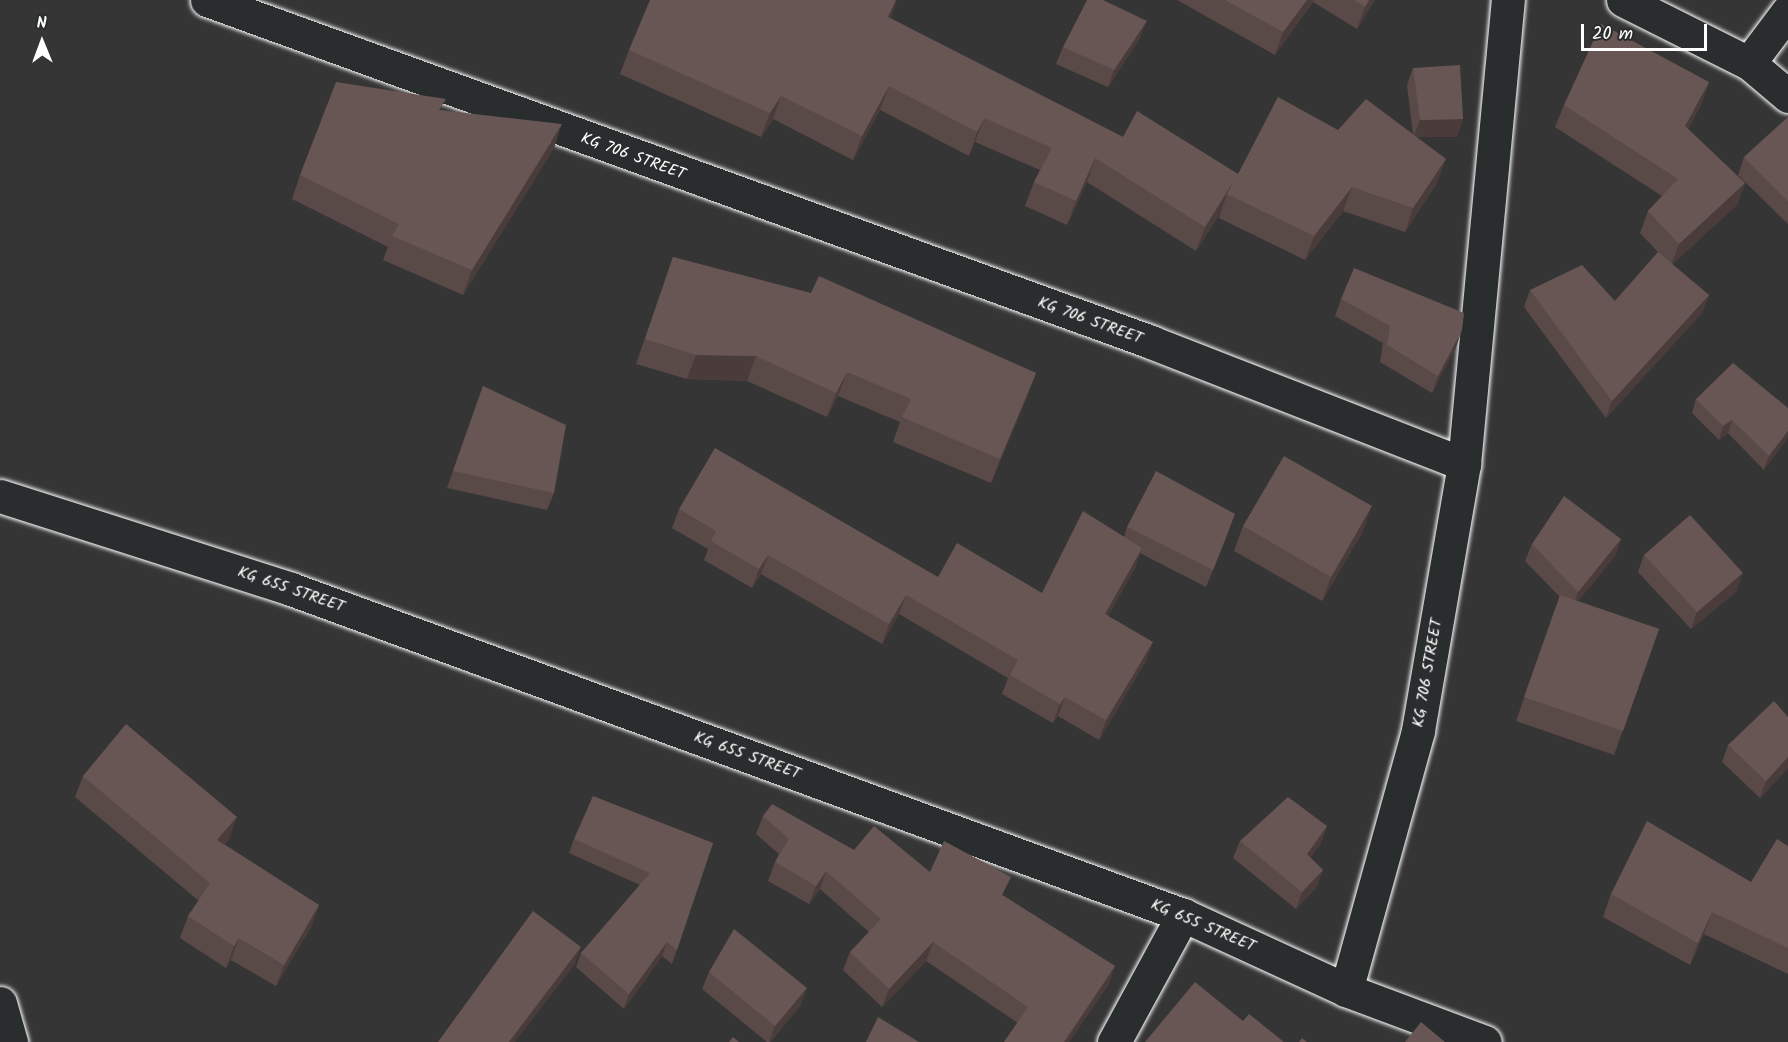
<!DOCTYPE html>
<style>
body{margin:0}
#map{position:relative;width:1788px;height:1042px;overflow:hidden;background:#363536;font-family:Kalam,sans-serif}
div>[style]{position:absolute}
.roads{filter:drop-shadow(0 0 2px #fff) drop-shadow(0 0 2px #fff)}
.street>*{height:33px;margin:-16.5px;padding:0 16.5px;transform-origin:16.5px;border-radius:16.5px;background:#2a2d2e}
.wall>*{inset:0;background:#594a48}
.shaded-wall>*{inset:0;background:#493c3b}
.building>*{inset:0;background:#685654}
span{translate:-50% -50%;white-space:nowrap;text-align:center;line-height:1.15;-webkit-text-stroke:4.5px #2a2d2e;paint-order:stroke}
.street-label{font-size:16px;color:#fff}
.north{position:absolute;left:12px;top:12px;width:60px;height:60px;-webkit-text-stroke:4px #2a2d2e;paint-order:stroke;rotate:359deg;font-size:16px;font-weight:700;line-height:24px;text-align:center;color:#fff}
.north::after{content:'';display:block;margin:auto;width:21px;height:27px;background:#fff;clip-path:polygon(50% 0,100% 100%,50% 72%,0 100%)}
.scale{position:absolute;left:1581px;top:24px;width:126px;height:27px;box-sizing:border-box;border:3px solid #fff;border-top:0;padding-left:8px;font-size:18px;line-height:21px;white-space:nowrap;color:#fff;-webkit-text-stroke:4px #2a2d2e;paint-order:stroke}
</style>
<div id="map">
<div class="roads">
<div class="street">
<div style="left:207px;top:0;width:1004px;rotate:19.91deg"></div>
<div style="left:1151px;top:342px;width:336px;rotate:21.3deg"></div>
<div style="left:1464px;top:464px;width:271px;rotate:99.8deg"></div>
<div style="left:1418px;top:731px;width:269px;rotate:105.5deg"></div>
<div style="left:1623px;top:0;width:141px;rotate:26.6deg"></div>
<div style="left:1749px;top:63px;width:51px;rotate:40.2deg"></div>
<div style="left:1749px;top:63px;width:65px;rotate:-53.1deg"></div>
<div style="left:1464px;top:464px;width:466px;rotate:-84.6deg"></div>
<div style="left:0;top:496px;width:305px;rotate:17.7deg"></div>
<div style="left:291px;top:589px;width:950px;rotate:20.08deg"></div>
<div style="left:1183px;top:915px;width:179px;rotate:24.7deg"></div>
<div style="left:1346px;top:990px;width:148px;rotate:20.5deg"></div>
<div style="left:0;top:1003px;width:41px;rotate:74.2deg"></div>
<div style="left:1114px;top:1042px;width:145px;rotate:-61.5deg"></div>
</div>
</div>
<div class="wall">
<div style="clip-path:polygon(1177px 0,1375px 0,1357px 29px,1313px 2px,1275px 55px)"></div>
<div style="clip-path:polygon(890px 18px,1123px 137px,1238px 174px,1338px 130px,1413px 134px,1407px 85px,1413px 68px,1463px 119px,1457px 137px,1417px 137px,1437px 183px,1405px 232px,1343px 211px,1305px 260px,1219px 218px,1221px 212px,1196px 251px,1087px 182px,1067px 225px,1025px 206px,1034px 182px,1040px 170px,975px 142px,969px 156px,880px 110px,853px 160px,773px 119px,761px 137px,620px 74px,629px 50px)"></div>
<div style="clip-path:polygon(1140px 38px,1108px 87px,1056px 64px,1063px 47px)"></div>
<div style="clip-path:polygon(1709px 82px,1701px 105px,1688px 129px,1745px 183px,1737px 205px,1672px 264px,1709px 295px,1702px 313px,1606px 418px,1524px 307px,1530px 290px,1615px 301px,1658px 252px,1640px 233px,1648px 211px,1662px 196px,1555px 127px,1564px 105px)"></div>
<div style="clip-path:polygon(442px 110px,554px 148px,463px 295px,383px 260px,388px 247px,292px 199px,300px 175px)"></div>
<div style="clip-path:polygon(1788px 117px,1788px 224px,1738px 175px,1744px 157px)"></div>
<div style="clip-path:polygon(673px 257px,1036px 373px,1027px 397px,991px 483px,893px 442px,900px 422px,838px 396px,827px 417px,747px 381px,687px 379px,636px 364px)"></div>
<div style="clip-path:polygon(1341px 299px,1456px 347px,1432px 393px,1380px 362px,1383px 343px,1335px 316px)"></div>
<div style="clip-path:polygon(483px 386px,554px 493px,547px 510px,447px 488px)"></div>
<div style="clip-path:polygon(1696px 399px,1788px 408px,1764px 470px,1728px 433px,1719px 440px,1692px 413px)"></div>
<div style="clip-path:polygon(679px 509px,938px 577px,1042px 593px,1124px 537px,1127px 527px,1229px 531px,1206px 587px,1140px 553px,1135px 568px,1108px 616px,1146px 661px,1099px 740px,1058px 716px,1053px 723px,1002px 694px,1008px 678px,899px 614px,882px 644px,761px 574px,752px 588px,704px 560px,708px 549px,672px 528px)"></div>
<div style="clip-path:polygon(1243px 526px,1363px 531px,1322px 601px,1234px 551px)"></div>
<div style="clip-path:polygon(1621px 539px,1615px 556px,1578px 601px,1659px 629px,1614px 755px,1516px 721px,1560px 597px,1525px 561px,1532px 544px)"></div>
<div style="clip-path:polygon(1644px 555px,1737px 591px,1691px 629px,1638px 572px)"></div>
<div style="clip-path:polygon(1788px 717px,1788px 768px,1760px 798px,1722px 762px,1728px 745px)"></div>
<div style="clip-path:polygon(83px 776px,229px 839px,224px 844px,319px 905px,311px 927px,276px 986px,231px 960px,226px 968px,180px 938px,188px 916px,199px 901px,75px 797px)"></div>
<div style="clip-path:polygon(763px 816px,854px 850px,930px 872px,1004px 896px,1115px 966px,1109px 984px,1069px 1042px,1004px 1042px,1018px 1023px,926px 961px,882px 1007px,843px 970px,850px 952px,869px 932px,820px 889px,809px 904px,768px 881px,775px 862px,779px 854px,756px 834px)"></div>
<div style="clip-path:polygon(1327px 826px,1321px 843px,1310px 858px,1323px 870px,1316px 888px,1296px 909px,1233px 858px,1240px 841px)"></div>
<div style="clip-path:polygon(574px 839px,713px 843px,672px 964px,662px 956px,624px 1009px,576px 967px,581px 953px,640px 885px,569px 853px)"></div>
<div style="clip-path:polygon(1788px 846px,1788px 974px,1704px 934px,1690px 965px,1603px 917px,1611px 894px,1751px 882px)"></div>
<div style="clip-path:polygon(709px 972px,801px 1005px,770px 1042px,767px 1042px,702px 989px)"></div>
</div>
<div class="shaded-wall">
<div style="clip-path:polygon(896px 0,897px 0,892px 15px,879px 41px,888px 17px)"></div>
<div style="clip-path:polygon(1307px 0,1314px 0,1275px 55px,1283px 32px)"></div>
<div style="clip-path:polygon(1369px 0,1375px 0,1357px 29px,1365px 7px)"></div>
<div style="clip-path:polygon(1147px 21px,1140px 38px,1108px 87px,1114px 70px)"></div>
<div style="clip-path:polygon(1709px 82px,1701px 105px,1677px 149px,1685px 126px)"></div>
<div style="clip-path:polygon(889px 86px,880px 110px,853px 160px,862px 136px)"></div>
<div style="clip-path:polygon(781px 96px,773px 119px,761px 137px,770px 113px)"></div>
<div style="clip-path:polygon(984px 118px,975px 142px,969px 156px,977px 132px)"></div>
<div style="clip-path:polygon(1463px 119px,1457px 137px,1413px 137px,1420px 120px)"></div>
<div style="clip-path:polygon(562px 124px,554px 148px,463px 295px,472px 270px)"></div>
<div style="clip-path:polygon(1095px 158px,1087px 182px,1067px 225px,1076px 201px)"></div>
<div style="clip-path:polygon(1446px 159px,1437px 183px,1405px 232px,1413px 208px)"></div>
<div style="clip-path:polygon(1235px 179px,1227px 194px,1221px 212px,1196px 251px,1205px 227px)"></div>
<div style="clip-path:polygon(1745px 183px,1737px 205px,1671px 266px,1679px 244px)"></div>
<div style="clip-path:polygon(1352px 187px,1343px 211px,1305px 260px,1314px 236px)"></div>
<div style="clip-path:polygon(1709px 295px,1702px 313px,1606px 418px,1612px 401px)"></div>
<div style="clip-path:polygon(1462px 330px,1456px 347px,1432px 393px,1438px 376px)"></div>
<div style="clip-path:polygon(696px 355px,756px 356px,747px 381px,687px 379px)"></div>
<div style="clip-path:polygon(847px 372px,838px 396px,827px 417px,836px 393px)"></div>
<div style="clip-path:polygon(1036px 373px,1027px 397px,991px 483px,1000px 459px)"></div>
<div style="clip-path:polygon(1732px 420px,1728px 433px,1719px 440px,1723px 426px)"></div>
<div style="clip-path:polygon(1788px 431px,1788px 438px,1764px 470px,1769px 456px)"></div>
<div style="clip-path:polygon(1372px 506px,1363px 531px,1322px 601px,1331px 577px)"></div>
<div style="clip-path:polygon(1235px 514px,1229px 531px,1206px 587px,1213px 570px)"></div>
<div style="clip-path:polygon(1621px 539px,1615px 556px,1572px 609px,1578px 592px)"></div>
<div style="clip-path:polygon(1142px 548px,1135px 568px,1098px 634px,1105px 614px)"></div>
<div style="clip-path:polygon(768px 555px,761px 574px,752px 588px,759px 569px)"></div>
<div style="clip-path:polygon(1743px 573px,1737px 591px,1691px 629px,1697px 612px)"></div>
<div style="clip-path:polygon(906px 595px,899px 614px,882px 644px,889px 624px)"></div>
<div style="clip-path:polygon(1153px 642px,1146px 661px,1099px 740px,1106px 720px)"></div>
<div style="clip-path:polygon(1065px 697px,1058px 716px,1053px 723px,1060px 704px)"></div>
<div style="clip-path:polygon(1788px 757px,1788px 768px,1760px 798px,1766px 781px)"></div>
<div style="clip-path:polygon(237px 817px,229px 839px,209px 861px,217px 840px)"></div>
<div style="clip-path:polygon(1327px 826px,1321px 843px,1301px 871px,1307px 854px)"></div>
<div style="clip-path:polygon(1323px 870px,1316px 888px,1296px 909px,1302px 892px)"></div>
<div style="clip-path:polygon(826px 871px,820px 889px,809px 904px,816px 886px)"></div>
<div style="clip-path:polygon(319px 905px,311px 927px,276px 986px,284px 965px)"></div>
<div style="clip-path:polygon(1712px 912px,1704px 934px,1690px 965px,1698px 943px)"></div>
<div style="clip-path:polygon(239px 938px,231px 960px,226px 968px,234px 946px)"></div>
<div style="clip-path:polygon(667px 942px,662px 956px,624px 1009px,629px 994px)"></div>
<div style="clip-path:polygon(933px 942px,926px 961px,882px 1007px,889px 989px)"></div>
<div style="clip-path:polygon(581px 947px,575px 964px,515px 1042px,509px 1042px)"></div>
<div style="clip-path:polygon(1115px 966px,1109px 984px,1069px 1042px,1064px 1042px)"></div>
<div style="clip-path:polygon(807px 988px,801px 1005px,769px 1042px,775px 1026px)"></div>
</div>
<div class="building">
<div style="clip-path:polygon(650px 0,896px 0,888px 17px,1123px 137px,1137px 111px,1238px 174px,1278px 97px,1338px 130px,1366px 99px,1446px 159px,1413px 208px,1352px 187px,1314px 236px,1227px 194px,1235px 179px,1205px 227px,1095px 158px,1076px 201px,1034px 182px,1052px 148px,984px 118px,977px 132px,889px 86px,862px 136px,781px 96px,770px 113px,629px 50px)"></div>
<div style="clip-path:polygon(1087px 0,1103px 0,1147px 21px,1114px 70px,1063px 47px)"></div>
<div style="clip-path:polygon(1225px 0,1307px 0,1283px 32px)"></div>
<div style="clip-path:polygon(1354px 0,1369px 0,1365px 7px)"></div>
<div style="clip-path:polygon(1601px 24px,1709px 82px,1685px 126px,1745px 183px,1679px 244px,1648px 211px,1678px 179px,1564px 105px)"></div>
<div style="clip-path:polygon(1460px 65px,1463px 119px,1420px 120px,1413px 68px)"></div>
<div style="clip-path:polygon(336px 82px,446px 99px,439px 110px,562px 124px,472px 270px,392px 236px,399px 224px,300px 175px)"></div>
<div style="clip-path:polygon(1788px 117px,1788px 201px,1744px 157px)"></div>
<div style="clip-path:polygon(1658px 252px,1709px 295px,1612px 401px,1530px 290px,1582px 265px,1615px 301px)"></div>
<div style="clip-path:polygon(673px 257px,811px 293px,819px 276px,1036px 373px,1000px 459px,902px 417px,911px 399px,847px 372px,836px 393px,756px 356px,696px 355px,645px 339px)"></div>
<div style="clip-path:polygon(1354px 268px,1464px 313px,1462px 330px,1438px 376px,1387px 345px,1390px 326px,1341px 299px)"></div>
<div style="clip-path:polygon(1733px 363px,1788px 408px,1788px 431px,1769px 456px,1732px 420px,1723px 426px,1696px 399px)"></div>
<div style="clip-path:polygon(483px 386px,566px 425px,554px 493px,453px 471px)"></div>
<div style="clip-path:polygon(715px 448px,938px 577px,957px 543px,1042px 593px,1083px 511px,1142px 548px,1105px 614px,1153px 642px,1106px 720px,1065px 697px,1060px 704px,1010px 675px,1018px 660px,906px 595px,889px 624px,768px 555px,759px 569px,711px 541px,716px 531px,679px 509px)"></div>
<div style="clip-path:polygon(1284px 456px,1372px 506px,1331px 577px,1243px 526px)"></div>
<div style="clip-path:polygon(1156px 471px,1235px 514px,1213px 570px,1127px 527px)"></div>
<div style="clip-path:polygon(1564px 496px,1621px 539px,1578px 592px,1532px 544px)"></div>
<div style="clip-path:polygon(1690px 515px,1743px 573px,1697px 612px,1644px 555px)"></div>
<div style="clip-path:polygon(1560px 595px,1659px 629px,1623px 731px,1524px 697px)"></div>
<div style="clip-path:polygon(1774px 701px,1788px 717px,1788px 757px,1766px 781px,1728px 745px)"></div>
<div style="clip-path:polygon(126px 724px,237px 817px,217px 840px,319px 905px,284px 965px,239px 938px,234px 946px,188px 916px,210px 883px,83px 776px)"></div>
<div style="clip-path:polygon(593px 796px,713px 843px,677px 950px,667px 942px,629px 994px,581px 953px,650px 873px,574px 839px)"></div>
<div style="clip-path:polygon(1288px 797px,1327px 826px,1307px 854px,1323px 870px,1302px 892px,1240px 841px)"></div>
<div style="clip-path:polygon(772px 804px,854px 850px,874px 826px,930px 872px,944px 841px,1011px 877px,1002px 895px,1115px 966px,1064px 1042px,1004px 1042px,1028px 1007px,933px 942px,889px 989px,850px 952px,881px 919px,826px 871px,816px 886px,775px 862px,789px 839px,763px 816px)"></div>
<div style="clip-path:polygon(1647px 821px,1751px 882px,1777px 839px,1788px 846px,1788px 948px,1712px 912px,1698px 943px,1611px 894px)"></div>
<div style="clip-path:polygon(533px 911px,581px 947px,509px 1042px,438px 1042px)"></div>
<div style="clip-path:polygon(734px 929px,807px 988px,775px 1026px,709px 972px)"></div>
<div style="clip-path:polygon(1195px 982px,1243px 1021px,1249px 1014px,1284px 1042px,1145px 1042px)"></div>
<div style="clip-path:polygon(878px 1017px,919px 1042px,866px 1042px)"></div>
<div style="clip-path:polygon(1421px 1022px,1445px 1042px,1405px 1042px)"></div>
<div style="clip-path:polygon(733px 1037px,739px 1042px,729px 1042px)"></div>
<div style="clip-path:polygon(1302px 1038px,1307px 1042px,1299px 1042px)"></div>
</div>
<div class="street-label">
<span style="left:633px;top:157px;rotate:20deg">KG 706 STREET</span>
<span style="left:1090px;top:321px;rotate:20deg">KG 706 STREET</span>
<span style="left:291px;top:590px;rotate:19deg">KG 655 STREET</span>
<span style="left:1428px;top:673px;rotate:-80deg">KG 706 STREET</span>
<span style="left:747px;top:756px;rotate:20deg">KG 655 STREET</span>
<span style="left:1203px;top:926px;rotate:23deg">KG 655 STREET</span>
</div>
<div class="north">N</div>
<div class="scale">20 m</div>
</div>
